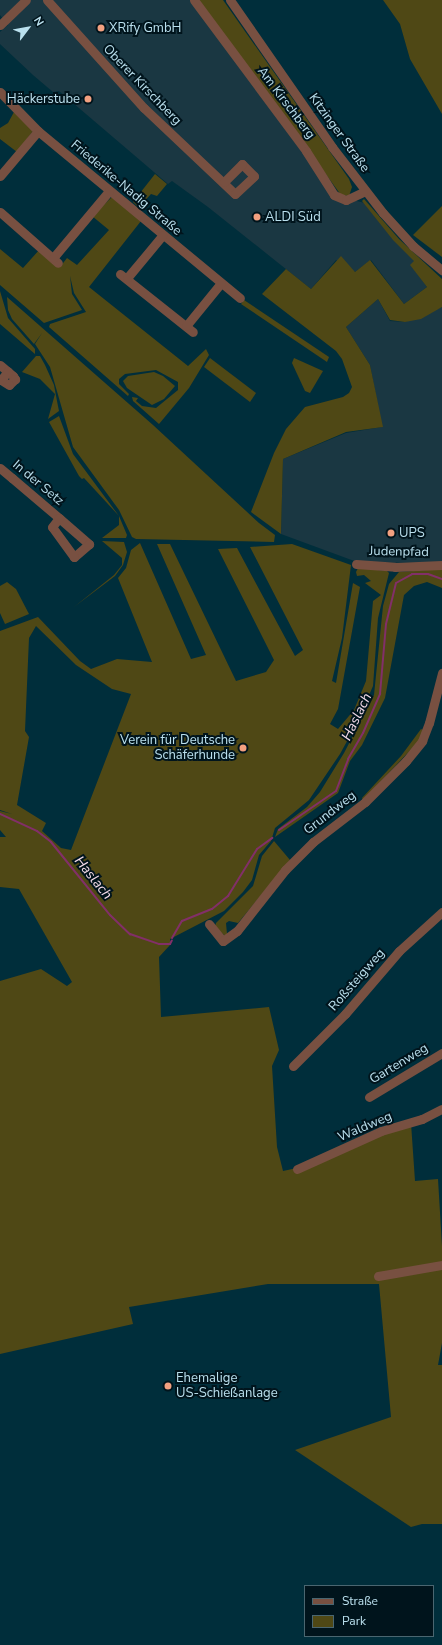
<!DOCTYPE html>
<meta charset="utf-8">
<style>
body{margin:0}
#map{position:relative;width:442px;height:1645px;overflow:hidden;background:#002e3b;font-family:"Nunito Sans",sans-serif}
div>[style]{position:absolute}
.built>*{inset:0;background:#1a3742}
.green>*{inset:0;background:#4f4815}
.stream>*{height:2px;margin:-1px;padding:0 1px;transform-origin:1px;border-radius:1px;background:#822f68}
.minor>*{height:9px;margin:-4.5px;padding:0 4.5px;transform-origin:4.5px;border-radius:4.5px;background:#785041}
.dots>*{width:11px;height:11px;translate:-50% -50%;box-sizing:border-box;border:2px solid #00141c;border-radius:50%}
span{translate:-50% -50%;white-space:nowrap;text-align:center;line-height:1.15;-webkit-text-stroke:4px #00141c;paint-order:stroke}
.poi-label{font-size:13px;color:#bae0ee}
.left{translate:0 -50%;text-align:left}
.right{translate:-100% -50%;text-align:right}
.street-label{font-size:13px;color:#bae0ee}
.water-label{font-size:14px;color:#f4dcea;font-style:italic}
.legend{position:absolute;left:304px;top:1585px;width:130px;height:52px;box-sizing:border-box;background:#00141c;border:1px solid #4a6670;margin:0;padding:5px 7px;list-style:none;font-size:12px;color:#bae0ee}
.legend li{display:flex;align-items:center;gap:8px;height:20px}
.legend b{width:20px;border:1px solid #4a6670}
.north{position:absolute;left:8px;top:8px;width:40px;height:40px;-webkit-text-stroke:3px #00141c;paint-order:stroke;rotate:58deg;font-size:11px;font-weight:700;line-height:16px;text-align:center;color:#bae0ee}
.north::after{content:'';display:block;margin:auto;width:14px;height:18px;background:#bae0ee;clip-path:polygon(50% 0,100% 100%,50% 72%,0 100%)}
</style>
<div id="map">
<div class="built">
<div style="clip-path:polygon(0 0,194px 0,340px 197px,365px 203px,415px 261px,411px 265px,427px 287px,404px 304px,371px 260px,355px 272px,336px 260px,311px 289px,208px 207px,172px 181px,168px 184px,59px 91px,53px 92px,33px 75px,0 44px,0 32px,8px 25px,0 15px)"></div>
<div style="clip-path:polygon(378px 299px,390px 321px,405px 322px,442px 307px,442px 563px,357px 562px,281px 534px,283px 459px,346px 433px,382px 427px,370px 365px,346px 327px)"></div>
</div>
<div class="green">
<div style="clip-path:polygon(198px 0,223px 0,349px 179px,352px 187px,349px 196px,341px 195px)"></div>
<div style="clip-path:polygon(383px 0,442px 0,442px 114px,410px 59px,400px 24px)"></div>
<div style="clip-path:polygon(14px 112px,33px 131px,17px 152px,0 139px,0 128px,8px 123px)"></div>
<div style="clip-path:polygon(155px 174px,167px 184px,157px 196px,151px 194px,140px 206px,137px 206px,133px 202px)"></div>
<div style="clip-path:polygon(112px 197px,141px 221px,89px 287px,188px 366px,206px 349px,209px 355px,189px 388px,159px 424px,133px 401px,132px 397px,138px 398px,136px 401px,142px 406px,156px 408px,178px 390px,178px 382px,156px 370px,125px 374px,119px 379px,119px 384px,129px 394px,128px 396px,49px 327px,50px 324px,86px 312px,74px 293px,70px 276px,72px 294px,82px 310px,44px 323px,0 285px,0 249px,23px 268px,40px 249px,60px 267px,67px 258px,77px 265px,109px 230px,92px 216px)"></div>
<div style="clip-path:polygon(364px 199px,399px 239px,442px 279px,442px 307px,421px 319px,405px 322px,390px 320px,378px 299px,346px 327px,370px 365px,383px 427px,346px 432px,283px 459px,281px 534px,251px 512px,274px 453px,286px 429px,305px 407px,343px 397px,349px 393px,352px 387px,342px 359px,336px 351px,262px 294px,286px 269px,311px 289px,341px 256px,355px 272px,370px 260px,404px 304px,427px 287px,410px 265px,414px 261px,393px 240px,362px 201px)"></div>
<div style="clip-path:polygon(442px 206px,442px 257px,413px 235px)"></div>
<div style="clip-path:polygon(0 291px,8px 318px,35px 349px,35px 354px,0 324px)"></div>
<div style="clip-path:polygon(7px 297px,153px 425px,259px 523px,275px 535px,274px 542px,136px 539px,132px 537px,119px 510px,73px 447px,50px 367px,35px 344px,42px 333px,34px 344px,12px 319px,8px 310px)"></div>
<div style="clip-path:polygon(244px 300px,329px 357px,327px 362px,241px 304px)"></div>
<div style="clip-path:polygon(36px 356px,40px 356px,45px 365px,54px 385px,57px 401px,59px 411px,48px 419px,55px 394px,40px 379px,22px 372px)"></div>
<div style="clip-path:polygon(210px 358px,256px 393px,250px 402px,204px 367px)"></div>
<div style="clip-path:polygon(294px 358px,323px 371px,310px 393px,305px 391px,292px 363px)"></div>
<div style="clip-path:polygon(154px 372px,163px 376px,175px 386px,164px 399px,152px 405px,127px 388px,123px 381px,128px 376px)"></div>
<div style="clip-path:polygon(59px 416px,73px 454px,119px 516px,127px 535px,126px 538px,102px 538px,119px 525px,119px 516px,84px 478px,82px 479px,79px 476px,49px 422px)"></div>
<div style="clip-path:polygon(102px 541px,124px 542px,127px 552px,123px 565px,115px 576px,74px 607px,114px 575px,122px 565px,122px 558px)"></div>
<div style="clip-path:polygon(evenodd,140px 543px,191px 659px,206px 655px,157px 544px,170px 544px,236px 681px,266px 672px,274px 660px,218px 549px,237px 548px,295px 656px,303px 650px,250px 547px,292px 544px,351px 565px,342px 638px,332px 681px,336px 683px,353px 583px,360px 587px,338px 709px,330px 724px,338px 729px,354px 710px,366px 681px,373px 601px,381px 595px,365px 583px,371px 581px,364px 575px,357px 576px,356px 572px,358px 568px,387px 571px,389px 573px,378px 618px,373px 686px,357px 723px,340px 754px,309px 800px,275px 828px,271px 841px,259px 855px,252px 880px,243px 892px,224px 911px,170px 939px,170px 945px,159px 957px,161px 1017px,269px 1007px,279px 1050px,272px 1066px,277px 1147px,283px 1171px,297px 1168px,411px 1123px,415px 1181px,438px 1179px,442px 1246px,442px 1343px,438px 1365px,442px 1365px,442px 1524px,422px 1524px,411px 1527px,295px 1450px,391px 1417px,379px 1284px,268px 1284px,129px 1307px,133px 1324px,0 1354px,0 981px,41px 969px,67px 986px,72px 982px,19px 889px,0 887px,0 837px,6px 837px,0 830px,0 811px,12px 814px,0 810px,0 631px,38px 617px,80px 661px,91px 669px,117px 659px,152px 662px,118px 578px,126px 568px,131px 550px,140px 543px,36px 626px,76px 665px,112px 689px,131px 694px,71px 850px,61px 848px,42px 831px,46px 823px,17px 805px,29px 737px,25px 731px,29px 638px,36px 626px)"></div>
<div style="clip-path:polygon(442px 569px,442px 588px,427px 582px,414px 586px,404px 595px,385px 698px,362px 745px,350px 761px,338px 793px,275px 837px,278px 829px,307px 807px,320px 792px,344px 753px,374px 695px,383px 606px,389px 584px,399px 572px)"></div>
<div style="clip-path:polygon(7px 582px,16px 589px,29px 614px,5px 624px,0 613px,0 586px)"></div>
<div style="clip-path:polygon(421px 729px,423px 730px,419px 741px,363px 800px,362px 798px,401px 756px)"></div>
<div style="clip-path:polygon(274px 841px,290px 860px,238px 923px,229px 921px,226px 923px,227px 934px,225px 936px,215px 927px,216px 923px,253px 886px,262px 856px)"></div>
</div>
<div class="stream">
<div style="left:0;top:814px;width:41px;rotate:24.7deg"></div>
<div style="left:37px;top:831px;width:18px;rotate:38deg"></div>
<div style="left:51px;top:842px;width:94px;rotate:51.1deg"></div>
<div style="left:110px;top:915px;width:28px;rotate:44deg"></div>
<div style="left:130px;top:934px;width:31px;rotate:19deg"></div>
<div style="left:159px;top:944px;width:11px"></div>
<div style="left:170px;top:944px;width:4px;rotate:-63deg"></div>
<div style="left:279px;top:830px;width:69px;rotate:-34.4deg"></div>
<div style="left:336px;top:791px;width:34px;rotate:-69deg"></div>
<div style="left:348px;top:759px;width:30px;rotate:-60deg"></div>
<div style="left:363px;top:733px;width:43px;rotate:-66.4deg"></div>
<div style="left:380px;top:694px;width:70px;rotate:-85.1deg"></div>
<div style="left:386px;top:624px;width:42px;rotate:-76.3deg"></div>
<div style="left:396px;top:583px;width:18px;rotate:-29deg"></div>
<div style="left:412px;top:574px;width:16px"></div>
<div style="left:428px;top:574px;width:15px;rotate:20deg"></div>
<div style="left:172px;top:938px;width:20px;rotate:-60deg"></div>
<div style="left:182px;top:921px;width:32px;rotate:-22deg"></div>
<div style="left:212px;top:909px;width:21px;rotate:-39deg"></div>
<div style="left:228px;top:896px;width:55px;rotate:-58.3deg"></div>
<div style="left:257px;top:849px;width:19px;rotate:-36deg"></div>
</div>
<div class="minor">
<div style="left:47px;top:0;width:145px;rotate:48.1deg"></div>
<div style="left:144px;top:108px;width:125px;rotate:43.4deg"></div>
<div style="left:235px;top:194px;width:26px;rotate:-43deg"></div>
<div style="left:254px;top:176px;width:17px;rotate:-135deg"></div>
<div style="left:242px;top:164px;width:25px;rotate:135deg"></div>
<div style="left:194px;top:0;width:188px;rotate:53.4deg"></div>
<div style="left:306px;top:151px;width:52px;rotate:57.5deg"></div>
<div style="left:334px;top:195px;width:13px;rotate:23deg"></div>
<div style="left:346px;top:200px;width:21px;rotate:-25deg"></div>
<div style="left:230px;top:0;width:179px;rotate:55.2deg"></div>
<div style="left:332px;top:147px;width:83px;rotate:52.3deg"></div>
<div style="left:383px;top:213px;width:45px;rotate:47.7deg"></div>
<div style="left:413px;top:246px;width:38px;rotate:40deg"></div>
<div style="left:0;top:25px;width:36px;rotate:-44deg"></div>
<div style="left:0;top:92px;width:54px;rotate:45.7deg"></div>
<div style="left:38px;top:131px;width:262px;rotate:39.6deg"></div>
<div style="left:0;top:176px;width:59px;rotate:-49.8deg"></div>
<div style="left:0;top:212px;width:77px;rotate:41.3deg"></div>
<div style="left:53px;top:258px;width:87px;rotate:-50.1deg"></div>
<div style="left:120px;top:274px;width:93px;rotate:38.5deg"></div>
<div style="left:127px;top:278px;width:55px;rotate:-50.2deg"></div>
<div style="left:186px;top:326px;width:55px;rotate:-50.9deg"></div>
<div style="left:0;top:365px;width:17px;rotate:40deg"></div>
<div style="left:13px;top:376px;width:4px;rotate:56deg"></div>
<div style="left:15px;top:379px;width:8px;rotate:135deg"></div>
<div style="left:9px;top:385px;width:9px;rotate:-148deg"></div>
<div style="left:1px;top:380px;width:11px;rotate:-52deg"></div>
<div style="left:0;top:468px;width:16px;rotate:40deg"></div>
<div style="left:12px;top:478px;width:62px;rotate:40.4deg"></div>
<div style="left:59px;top:518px;width:40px;rotate:41deg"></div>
<div style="left:89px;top:544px;width:20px;rotate:139deg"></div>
<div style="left:74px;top:557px;width:37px;rotate:-126deg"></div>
<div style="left:52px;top:527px;width:11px;rotate:-52deg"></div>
<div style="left:356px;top:564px;width:39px;rotate:4deg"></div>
<div style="left:395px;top:567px;width:47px;rotate:-2.4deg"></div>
<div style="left:209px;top:924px;width:22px;rotate:51deg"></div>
<div style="left:223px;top:941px;width:17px;rotate:-36deg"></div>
<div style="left:237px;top:931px;width:78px;rotate:-51.8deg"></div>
<div style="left:285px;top:870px;width:40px;rotate:-45deg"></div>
<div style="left:313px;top:842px;width:66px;rotate:-37.6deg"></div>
<div style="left:365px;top:802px;width:58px;rotate:-45deg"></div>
<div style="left:406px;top:761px;width:26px;rotate:-51deg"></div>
<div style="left:422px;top:741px;width:19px;rotate:-69deg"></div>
<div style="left:429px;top:723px;width:52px;rotate:-75.4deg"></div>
<div style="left:293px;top:1066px;width:74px;rotate:-45deg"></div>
<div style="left:345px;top:1014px;width:83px;rotate:-49.4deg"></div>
<div style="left:399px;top:951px;width:58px;rotate:-42.2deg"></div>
<div style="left:369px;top:1097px;width:85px;rotate:-31.1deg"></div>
<div style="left:297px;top:1169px;width:92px;rotate:-24.3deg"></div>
<div style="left:381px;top:1131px;width:43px;rotate:-16.3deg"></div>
<div style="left:422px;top:1119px;width:22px;rotate:-27deg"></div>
<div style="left:378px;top:1276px;width:65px;rotate:-9.8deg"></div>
</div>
<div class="dots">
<div style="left:101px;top:28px;background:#f2a080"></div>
<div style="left:88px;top:99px;background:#f2a080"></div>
<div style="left:257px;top:217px;background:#f2a080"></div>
<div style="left:391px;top:533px;background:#f2a080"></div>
<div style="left:243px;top:748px;background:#f2a080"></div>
<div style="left:168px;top:1386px;background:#f2a080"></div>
</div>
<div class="poi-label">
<span class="left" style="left:109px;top:28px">XRify GmbH</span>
<span class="right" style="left:80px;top:99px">Häckerstube</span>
<span class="left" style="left:265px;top:217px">ALDI Süd</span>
<span class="left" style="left:399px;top:533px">UPS</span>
<span class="right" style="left:235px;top:748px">Verein für Deutsche<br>Schäferhunde</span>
<span class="left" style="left:176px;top:1386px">Ehemalige<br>US-Schießanlage</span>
</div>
<div class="street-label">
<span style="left:142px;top:85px;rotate:46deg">Oberer Kirschberg</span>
<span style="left:286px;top:103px;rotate:53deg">Am Kirschberg</span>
<span style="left:339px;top:133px;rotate:54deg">Kitzinger Straße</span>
<span style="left:126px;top:188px;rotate:40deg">Friederike-Nadig Straße</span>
<span style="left:38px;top:483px;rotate:40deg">In der Setz</span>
<span style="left:399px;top:552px;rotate:1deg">Judenpfad</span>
<span style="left:330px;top:813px;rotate:-38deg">Grundweg</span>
<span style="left:357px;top:980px;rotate:-49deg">Roßsteigweg</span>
<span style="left:399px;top:1064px;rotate:-31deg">Gartenweg</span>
<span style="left:365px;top:1127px;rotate:-23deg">Waldweg</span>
</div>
<div class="water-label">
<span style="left:357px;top:717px;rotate:-64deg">Haslach</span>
<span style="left:93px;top:878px;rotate:51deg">Haslach</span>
</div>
<ul class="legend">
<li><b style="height:5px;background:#785041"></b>Straße</li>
<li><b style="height:11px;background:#4f4815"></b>Park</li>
</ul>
<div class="north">N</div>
</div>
